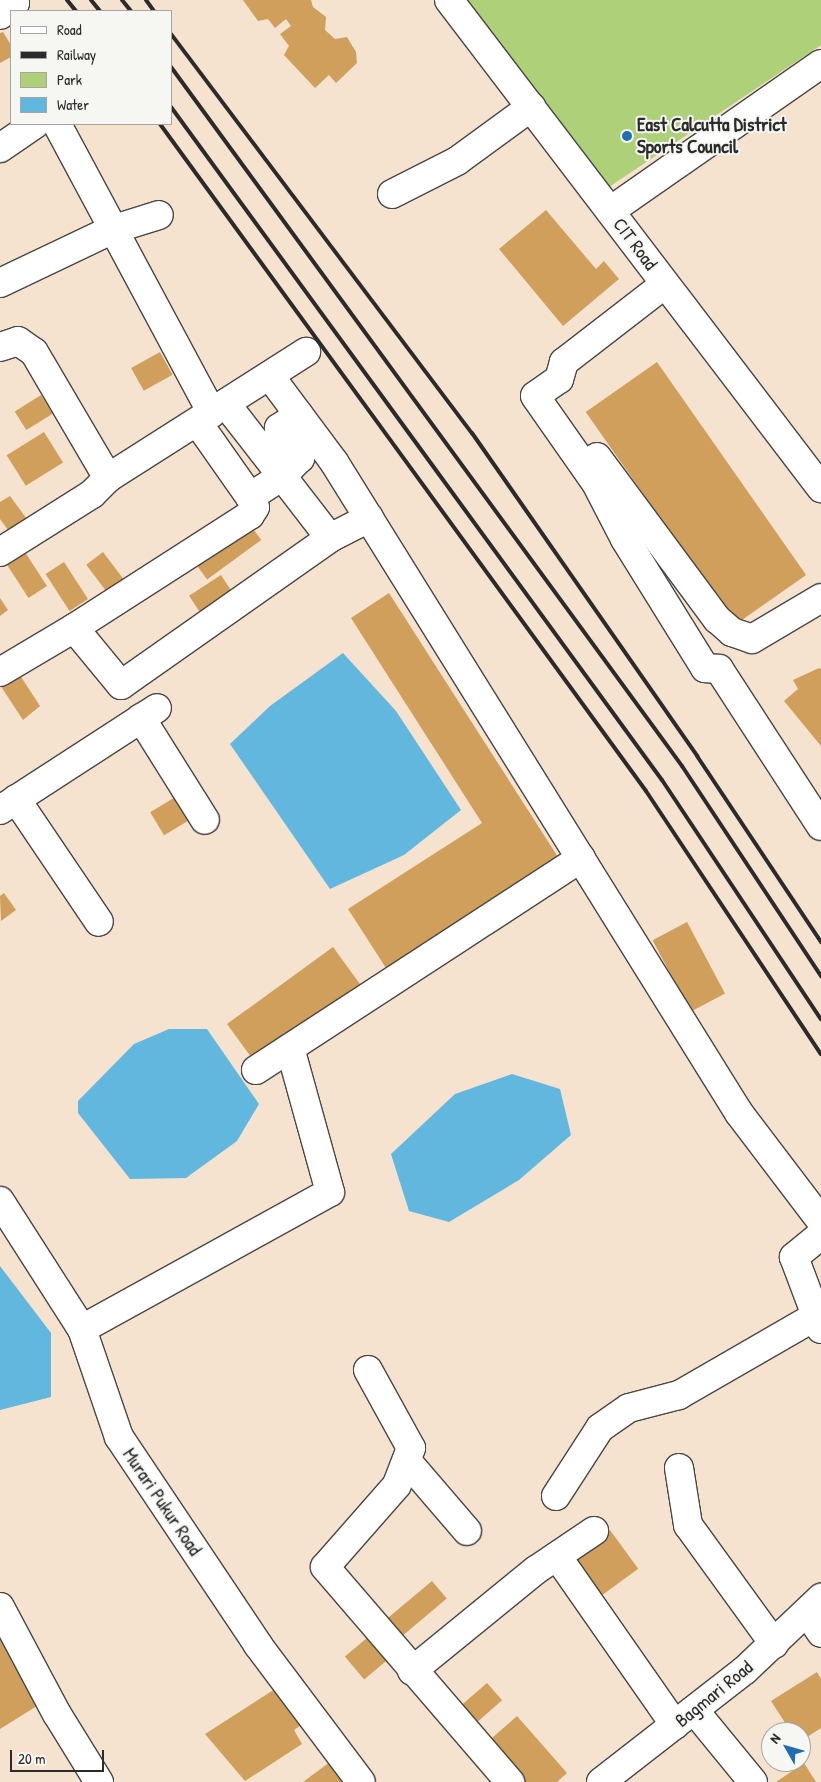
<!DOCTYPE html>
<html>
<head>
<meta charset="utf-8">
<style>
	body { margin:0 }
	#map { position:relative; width:821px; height:1782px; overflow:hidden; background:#f5e3cf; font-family:"Patrick Hand",sans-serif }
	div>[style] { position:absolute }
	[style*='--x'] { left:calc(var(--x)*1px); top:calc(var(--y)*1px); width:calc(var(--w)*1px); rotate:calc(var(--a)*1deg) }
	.green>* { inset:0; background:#aed079 }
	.water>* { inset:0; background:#61b7de }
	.building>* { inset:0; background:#d09f5b; transform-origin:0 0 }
	.roads { filter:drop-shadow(1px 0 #494744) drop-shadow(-1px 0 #494744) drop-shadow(0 1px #494744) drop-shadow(0 -1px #494744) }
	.minor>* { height:28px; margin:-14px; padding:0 14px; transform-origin:14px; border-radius:14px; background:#fff }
	.rail>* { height:4px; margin:-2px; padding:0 2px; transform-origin:2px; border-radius:2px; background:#2b2b2b }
	.dots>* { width:14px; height:14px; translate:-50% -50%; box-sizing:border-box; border:2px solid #f6f6f2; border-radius:50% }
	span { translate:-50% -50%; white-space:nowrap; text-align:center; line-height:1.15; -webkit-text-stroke:4px #f6f6f2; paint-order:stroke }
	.poi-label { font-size:19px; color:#2b2b2b; font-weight:700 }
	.left { translate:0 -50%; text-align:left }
	.street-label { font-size:19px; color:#2b2b2b }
	.legend { position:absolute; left:10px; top:10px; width:162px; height:115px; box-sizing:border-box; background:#f6f6f2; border:1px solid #a5a5a2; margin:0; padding:6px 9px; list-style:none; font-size:15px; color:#2b2b2b }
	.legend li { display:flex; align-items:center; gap:10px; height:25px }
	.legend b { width:25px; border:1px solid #a5a5a2 }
	.north { position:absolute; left:761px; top:1722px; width:50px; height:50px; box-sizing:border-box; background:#f6f6f2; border:1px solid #a5a5a2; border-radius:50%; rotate:308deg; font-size:14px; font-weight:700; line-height:20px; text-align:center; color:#2b2b2b }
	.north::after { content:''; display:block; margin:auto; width:18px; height:22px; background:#1f6fb2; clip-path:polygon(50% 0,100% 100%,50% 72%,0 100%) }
	.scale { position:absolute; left:10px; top:1750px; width:94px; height:22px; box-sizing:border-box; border:2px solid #2b2b2b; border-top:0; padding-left:6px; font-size:15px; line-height:18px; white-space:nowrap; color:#2b2b2b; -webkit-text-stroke:4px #f6f6f2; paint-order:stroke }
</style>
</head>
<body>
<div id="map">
	<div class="green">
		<i style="clip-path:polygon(463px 0,821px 0,821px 45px,606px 189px)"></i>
	</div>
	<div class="water">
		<i style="clip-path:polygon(343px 653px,396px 711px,461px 810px,404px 855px,330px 889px,230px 744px,270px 706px)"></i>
		<i style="clip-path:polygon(169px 1029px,207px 1029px,259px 1104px,237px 1141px,186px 1178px,130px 1179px,78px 1113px,78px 1101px,134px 1044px)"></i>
		<i style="clip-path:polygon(512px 1074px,560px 1089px,571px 1135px,519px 1180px,449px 1222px,409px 1211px,391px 1154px,455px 1094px)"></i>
		<i style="clip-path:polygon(0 1266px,51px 1333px,51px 1397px,0 1410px)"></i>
	</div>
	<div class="building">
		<i style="clip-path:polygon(243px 0,311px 0,313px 7px,326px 17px,325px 30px,335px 39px,347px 37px,356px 52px,357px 63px,336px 83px,329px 75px,315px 88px,284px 55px,289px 46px,280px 34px,291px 26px,286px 19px,275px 28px,268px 19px,258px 21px)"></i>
		<i style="clip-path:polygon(3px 32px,11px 45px,11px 57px,0 63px,0 33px)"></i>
		<i style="clip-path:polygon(546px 210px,596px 269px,604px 261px,619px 279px,563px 326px,499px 249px)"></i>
		<i style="left:160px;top:352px;width:26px;height:33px;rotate:61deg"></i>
		<i style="left:657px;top:362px;width:260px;height:87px;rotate:55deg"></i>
		<i style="left:41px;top:395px;width:22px;height:31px;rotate:58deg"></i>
		<i style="left:44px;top:432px;width:36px;height:44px;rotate:58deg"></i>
		<i style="clip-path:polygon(10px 496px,32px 526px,14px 538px,0 519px,0 502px)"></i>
		<i style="left:246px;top:519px;width:26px;height:67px;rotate:54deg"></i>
		<i style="left:23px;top:549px;width:44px;height:22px;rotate:57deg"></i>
		<i style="left:103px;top:552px;width:38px;height:21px;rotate:53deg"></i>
		<i style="left:64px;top:562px;width:44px;height:22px;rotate:57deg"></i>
		<i style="left:221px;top:575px;width:24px;height:38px;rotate:57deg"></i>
		<i style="clip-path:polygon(389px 593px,558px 857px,386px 968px,348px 909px,482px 823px,351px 618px)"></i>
		<i style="clip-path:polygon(0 598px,8px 610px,0 616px)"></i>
		<i style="clip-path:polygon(819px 668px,821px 669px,821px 746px,784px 701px,798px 689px,793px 680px)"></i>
		<i style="clip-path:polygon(16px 669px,40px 706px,23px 720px,0 685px)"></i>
		<i style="left:187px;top:790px;width:27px;height:43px;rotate:59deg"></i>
		<i style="clip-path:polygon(4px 893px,16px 910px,1px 921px,0 896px)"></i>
		<i style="left:687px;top:922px;width:81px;height:39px;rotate:62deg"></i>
		<i style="left:333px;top:947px;width:48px;height:131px;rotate:54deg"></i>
		<i style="left:610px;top:1530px;width:48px;height:55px;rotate:54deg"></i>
		<i style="left:432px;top:1581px;width:23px;height:69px;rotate:50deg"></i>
		<i style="clip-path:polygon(0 1628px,45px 1701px,0 1729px)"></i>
		<i style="left:374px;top:1632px;width:30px;height:38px;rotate:50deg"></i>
		<i style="clip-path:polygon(817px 1672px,821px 1679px,821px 1728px,801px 1741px,801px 1732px,791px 1732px,771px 1701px)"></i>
		<i style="left:487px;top:1683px;width:23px;height:45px;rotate:49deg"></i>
		<i style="clip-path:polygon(278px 1687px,307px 1721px,294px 1730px,302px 1744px,245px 1781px,205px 1734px)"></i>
		<i style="clip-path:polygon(517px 1716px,567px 1773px,557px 1782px,518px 1782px,485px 1744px)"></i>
		<i style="clip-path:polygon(334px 1759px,349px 1782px,303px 1782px)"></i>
		<i style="clip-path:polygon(804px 1763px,816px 1782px,776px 1782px)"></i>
	</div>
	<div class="roads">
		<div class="minor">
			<i style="--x:449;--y:0;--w:614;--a:52.68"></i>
			<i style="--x:0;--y:15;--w:19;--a:-39"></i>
			<i style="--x:15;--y:3;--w:4;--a:-124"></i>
			<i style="--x:57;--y:124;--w:328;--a:61.8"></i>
			<i style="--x:0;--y:148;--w:42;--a:-34.4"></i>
			<i style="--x:392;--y:194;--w:73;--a:-26.9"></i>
			<i style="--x:457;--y:161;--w:92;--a:-36.1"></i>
			<i style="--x:610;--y:211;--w:257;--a:-34.9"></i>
			<i style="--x:0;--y:283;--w:123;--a:-25.5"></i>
			<i style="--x:111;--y:230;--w:50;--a:-17.4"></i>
			<i style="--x:665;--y:284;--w:128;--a:142.3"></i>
			<i style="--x:564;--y:362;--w:18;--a:106"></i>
			<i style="--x:559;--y:379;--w:29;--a:145"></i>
			<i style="--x:535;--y:396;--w:106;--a:55"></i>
			<i style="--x:596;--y:483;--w:63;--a:62.6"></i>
			<i style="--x:625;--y:539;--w:152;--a:58.2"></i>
			<i style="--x:705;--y:668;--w:14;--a:4"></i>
			<i style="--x:719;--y:669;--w:187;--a:57"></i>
			<i style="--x:0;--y:347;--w:19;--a:-18"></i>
			<i style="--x:18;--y:341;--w:19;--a:35"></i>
			<i style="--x:34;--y:352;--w:146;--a:59.6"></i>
			<i style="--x:270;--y:376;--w:107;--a:53.3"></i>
			<i style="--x:334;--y:462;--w:767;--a:58.11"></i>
			<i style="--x:739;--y:1113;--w:136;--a:52.8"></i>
			<i style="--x:299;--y:415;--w:24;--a:147"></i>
			<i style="--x:279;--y:428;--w:37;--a:55"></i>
			<i style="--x:300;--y:458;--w:25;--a:135"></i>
			<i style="--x:282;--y:476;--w:78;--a:52.3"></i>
			<i style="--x:198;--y:423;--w:90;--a:54.9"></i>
			<i style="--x:250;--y:497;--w:38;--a:-33"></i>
			<i style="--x:282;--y:476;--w:91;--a:-127.9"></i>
			<i style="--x:597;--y:457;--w:202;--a:53.5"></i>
			<i style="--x:717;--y:619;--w:20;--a:41"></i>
			<i style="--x:732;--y:632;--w:21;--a:19"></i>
			<i style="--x:752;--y:639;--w:80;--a:-30.7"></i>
			<i style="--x:0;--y:552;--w:109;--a:-32.2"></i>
			<i style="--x:92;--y:494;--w:23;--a:-45"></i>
			<i style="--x:108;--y:478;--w:235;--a:-32.5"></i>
			<i style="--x:74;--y:628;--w:209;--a:-32.7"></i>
			<i style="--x:250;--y:515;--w:9;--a:-58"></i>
			<i style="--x:255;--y:507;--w:11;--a:-117"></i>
			<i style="--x:0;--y:672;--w:86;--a:-30.7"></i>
			<i style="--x:74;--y:628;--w:74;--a:50.5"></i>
			<i style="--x:121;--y:685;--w:256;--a:-35.1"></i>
			<i style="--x:330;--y:538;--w:44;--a:-27.1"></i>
			<i style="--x:141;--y:718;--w:120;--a:57.9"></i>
			<i style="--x:16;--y:799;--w:148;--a:56"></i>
			<i style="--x:0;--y:810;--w:187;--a:-33"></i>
			<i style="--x:256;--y:1070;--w:388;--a:-33.1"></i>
			<i style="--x:0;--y:1201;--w:152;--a:57.4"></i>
			<i style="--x:82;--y:1329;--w:114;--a:71.1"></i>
			<i style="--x:119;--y:1437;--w:250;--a:56.2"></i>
			<i style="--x:258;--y:1645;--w:171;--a:53.1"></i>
			<i style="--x:821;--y:1235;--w:35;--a:141"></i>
			<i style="--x:794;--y:1257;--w:77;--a:69.4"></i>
			<i style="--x:82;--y:1329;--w:283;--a:-28.9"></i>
			<i style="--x:330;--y:1192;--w:149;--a:-105.5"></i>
			<i style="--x:368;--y:1370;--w:89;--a:61.1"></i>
			<i style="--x:411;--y:1448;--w:40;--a:111"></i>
			<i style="--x:397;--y:1485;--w:109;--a:131.3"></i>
			<i style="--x:325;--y:1567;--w:284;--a:49.3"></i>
			<i style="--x:407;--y:1461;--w:92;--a:49.4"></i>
			<i style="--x:679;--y:1468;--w:58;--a:81"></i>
			<i style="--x:688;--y:1525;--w:147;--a:54.1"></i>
			<i style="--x:556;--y:1496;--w:81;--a:-57.1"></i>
			<i style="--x:600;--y:1428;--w:35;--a:-35"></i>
			<i style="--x:629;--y:1408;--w:52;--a:-14.6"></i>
			<i style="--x:679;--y:1395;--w:158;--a:-30"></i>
			<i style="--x:557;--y:1556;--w:206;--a:55.1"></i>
			<i style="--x:0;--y:1607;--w:121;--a:62"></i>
			<i style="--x:57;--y:1714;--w:80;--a:58.3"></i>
			<i style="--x:807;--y:1612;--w:25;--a:56"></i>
			<i style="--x:412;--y:1671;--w:160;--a:-39.2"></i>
			<i style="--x:536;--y:1570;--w:70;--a:-33.9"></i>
			<i style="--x:694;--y:1710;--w:93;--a:50.7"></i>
			<i style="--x:601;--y:1782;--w:182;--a:-37.9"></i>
			<i style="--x:745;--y:1670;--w:105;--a:-43.5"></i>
		</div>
	</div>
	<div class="rail">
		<i style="--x:67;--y:0;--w:14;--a:51"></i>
		<i style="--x:91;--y:0;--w:14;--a:51"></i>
		<i style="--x:122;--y:0;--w:14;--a:51"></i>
		<i style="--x:146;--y:0;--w:14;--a:54"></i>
		<i style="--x:171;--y:34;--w:500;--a:53"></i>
		<i style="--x:472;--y:433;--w:394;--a:55.1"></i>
		<i style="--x:697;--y:756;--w:224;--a:56.3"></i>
		<i style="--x:171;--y:67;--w:866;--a:53.83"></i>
		<i style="--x:682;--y:766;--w:252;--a:56.5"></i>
		<i style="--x:171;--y:107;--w:833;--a:53.89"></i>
		<i style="--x:662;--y:780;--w:287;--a:56.4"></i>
		<i style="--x:160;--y:124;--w:825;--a:53.92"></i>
		<i style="--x:646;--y:791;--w:316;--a:56.4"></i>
	</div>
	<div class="dots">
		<i style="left:627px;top:136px;background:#1f6fb2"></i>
	</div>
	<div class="poi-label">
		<span class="left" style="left:637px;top:136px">East Calcutta District<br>Sports Council</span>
	</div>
	<div class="street-label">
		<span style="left:635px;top:244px;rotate:53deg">CIT Road</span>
		<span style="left:162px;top:1502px;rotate:56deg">Murari Pukur Road</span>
		<span style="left:714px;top:1694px;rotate:-39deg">Bagmari Road</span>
	</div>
	<ul class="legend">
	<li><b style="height:6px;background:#fff"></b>Road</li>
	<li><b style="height:6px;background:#2b2b2b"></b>Railway</li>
	<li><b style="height:14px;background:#aed079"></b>Park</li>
	<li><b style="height:14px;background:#61b7de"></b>Water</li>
	</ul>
	<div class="north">N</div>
	<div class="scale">20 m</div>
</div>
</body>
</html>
